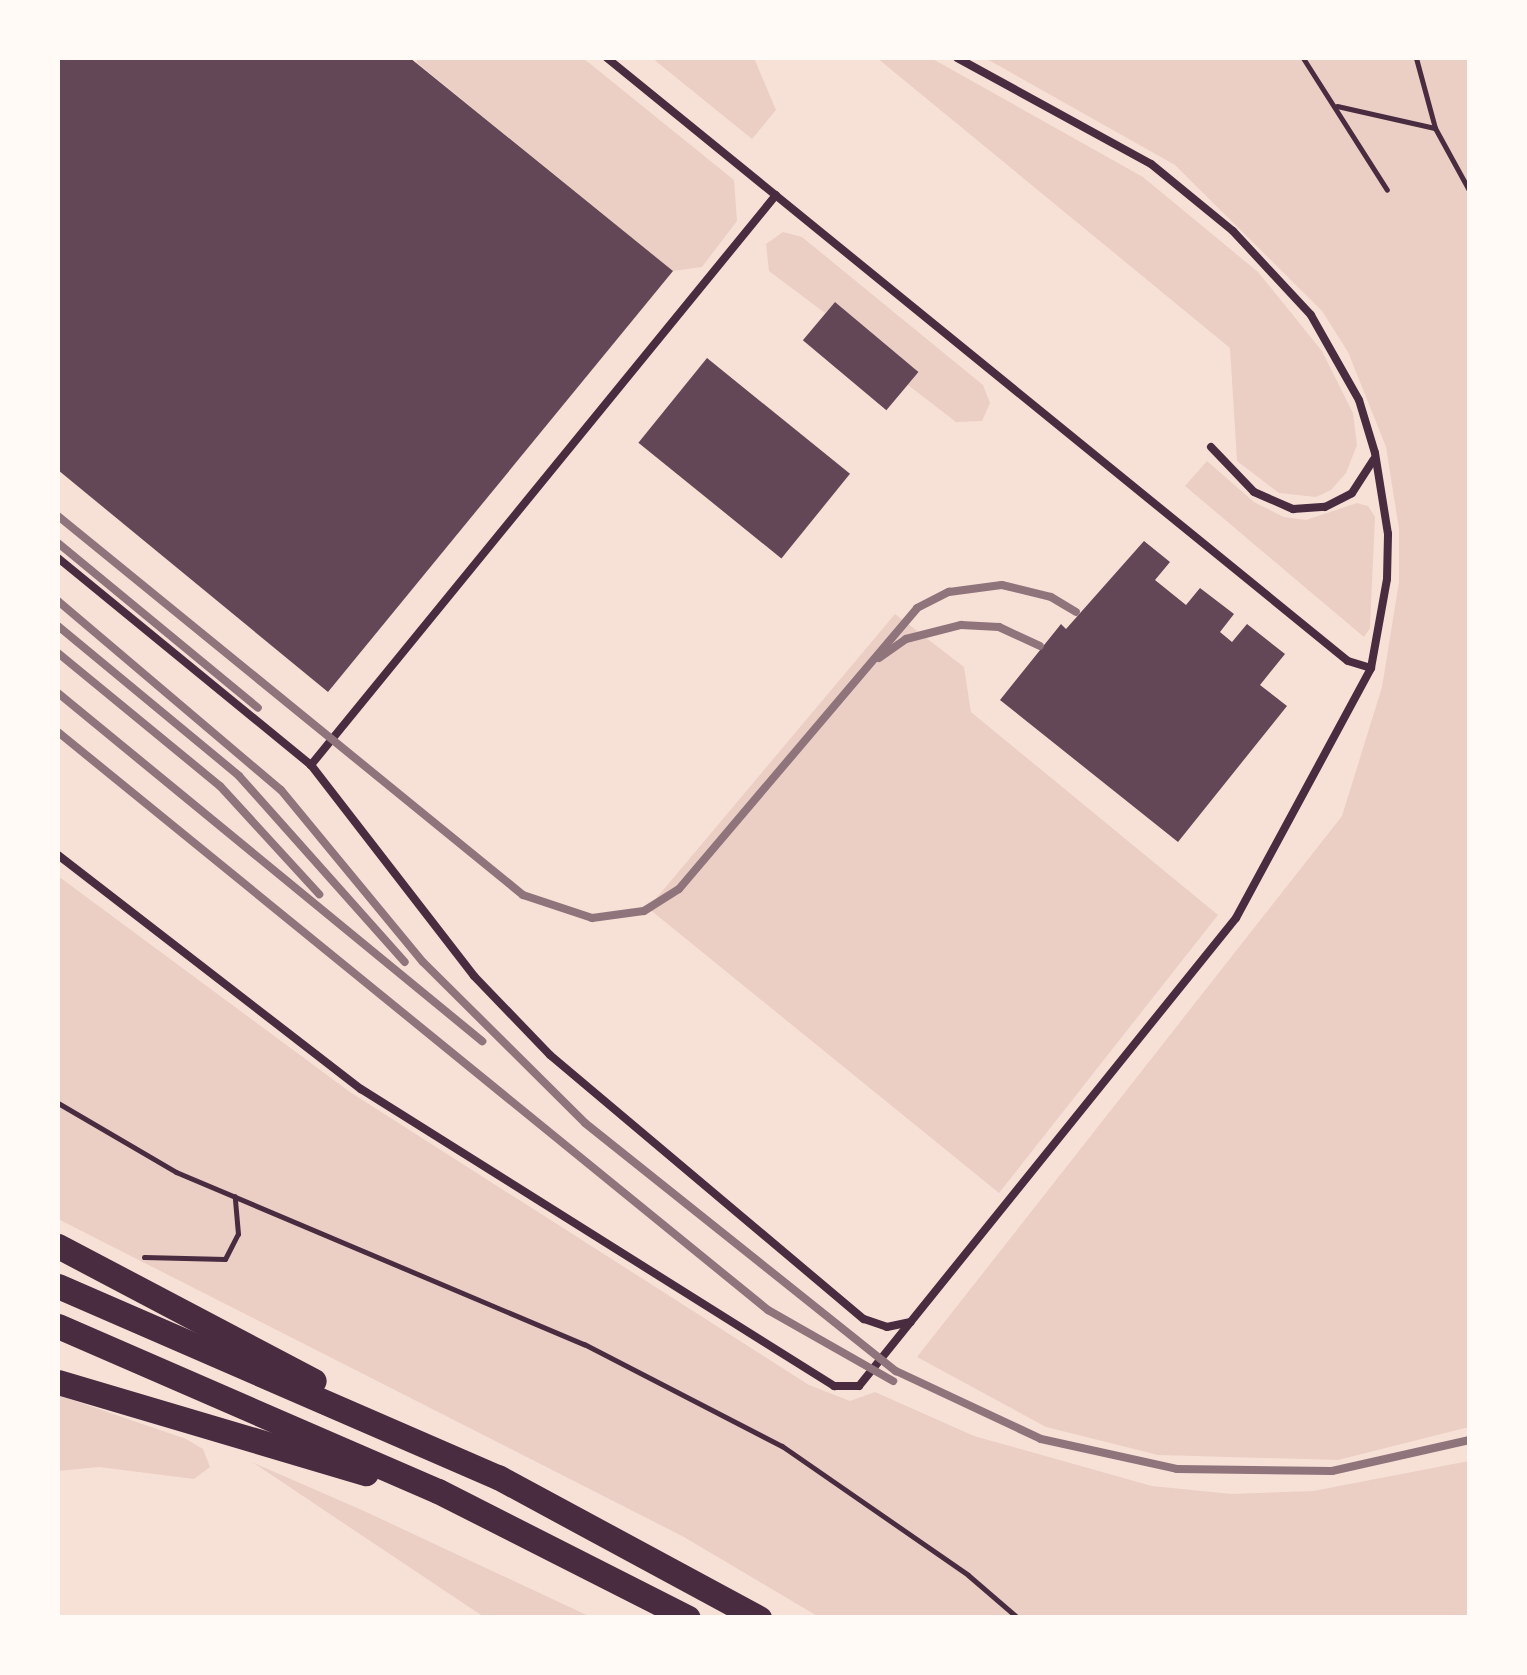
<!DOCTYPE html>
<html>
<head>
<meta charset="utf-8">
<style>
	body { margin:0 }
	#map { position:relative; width:1527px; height:1675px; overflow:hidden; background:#f7e1d7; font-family:"Titillium Web",sans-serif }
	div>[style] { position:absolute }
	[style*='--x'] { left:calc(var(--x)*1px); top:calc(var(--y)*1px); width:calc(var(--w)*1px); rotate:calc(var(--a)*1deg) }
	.green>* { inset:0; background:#ebcfc5 }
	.building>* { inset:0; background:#644757; transform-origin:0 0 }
	.path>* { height:5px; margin:-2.5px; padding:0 2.5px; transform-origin:2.5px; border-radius:2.5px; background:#4a2c40 }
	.service>* { height:8px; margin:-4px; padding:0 4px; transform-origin:4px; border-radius:4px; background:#4a2c40 }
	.trunk>* { height:25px; margin:-12.5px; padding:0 12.5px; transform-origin:12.5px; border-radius:12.5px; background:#4a2c40 }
	.rail>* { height:8px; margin:-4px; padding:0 4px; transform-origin:4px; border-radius:4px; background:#8f747c }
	span { translate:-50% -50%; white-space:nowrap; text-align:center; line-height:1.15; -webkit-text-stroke:8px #fffaf5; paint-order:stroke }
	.frame { position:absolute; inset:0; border:60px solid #fffaf5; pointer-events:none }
</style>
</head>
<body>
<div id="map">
	<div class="green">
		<i style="clip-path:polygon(419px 58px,583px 58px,734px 180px,737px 221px,702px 267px,673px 271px,416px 62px)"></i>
		<i style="clip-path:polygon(652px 58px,754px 58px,776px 110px,752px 139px)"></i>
		<i style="clip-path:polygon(877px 58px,931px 58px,1143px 177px,1258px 272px,1322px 351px,1353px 413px,1357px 445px,1346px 473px,1331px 490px,1316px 497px,1279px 493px,1237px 461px,1230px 348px)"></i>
		<i style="clip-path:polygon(985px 58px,1469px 58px,1469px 1427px,1338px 1460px,1158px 1455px,1046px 1427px,917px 1357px,1342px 816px,1382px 687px,1399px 582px,1399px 529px,1386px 447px,1348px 352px,1322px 311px,1175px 165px)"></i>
		<i style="clip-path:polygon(783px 232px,802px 237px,983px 385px,990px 403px,982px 421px,956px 422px,908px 385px,919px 372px,835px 302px,825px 313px,769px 271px,766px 244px)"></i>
		<i style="clip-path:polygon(1207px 461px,1254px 502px,1284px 517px,1306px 520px,1357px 503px,1368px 506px,1375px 517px,1370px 628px,1364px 637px,1185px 486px)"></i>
		<i style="clip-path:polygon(895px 614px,964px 667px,971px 712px,1218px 915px,999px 1193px,648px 908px)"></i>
		<i style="clip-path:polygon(58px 876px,350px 1092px,809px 1385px,850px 1401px,875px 1392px,974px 1436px,1152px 1486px,1232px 1494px,1313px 1491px,1469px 1461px,1469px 1617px,819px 1617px,684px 1537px,58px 1219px)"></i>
		<i style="clip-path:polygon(58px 1395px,186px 1439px,203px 1449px,210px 1467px,194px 1479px,99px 1467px,58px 1471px)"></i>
		<i style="clip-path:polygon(252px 1462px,364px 1511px,591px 1617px,484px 1617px)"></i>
	</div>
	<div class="building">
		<i style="clip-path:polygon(58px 58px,410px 58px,673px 271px,328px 692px,58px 470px)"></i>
		<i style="left:835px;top:302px;width:109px;height:50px;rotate:40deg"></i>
		<i style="left:707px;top:358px;width:184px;height:109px;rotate:39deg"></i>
		<i style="clip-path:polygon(1144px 541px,1170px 562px,1155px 580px,1186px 605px,1200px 588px,1234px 614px,1220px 632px,1232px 642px,1247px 624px,1285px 654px,1260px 685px,1287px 706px,1178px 842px,1000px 700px,1061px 624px,1066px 629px)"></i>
	</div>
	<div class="path">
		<i style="--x:1303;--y:58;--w:156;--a:57.5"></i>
		<i style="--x:1416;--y:58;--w:73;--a:74.8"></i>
		<i style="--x:1435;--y:128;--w:73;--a:61.3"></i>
		<i style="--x:1337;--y:106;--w:100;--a:12.7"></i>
		<i style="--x:58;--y:1103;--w:137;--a:30.3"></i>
		<i style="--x:176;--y:1172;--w:443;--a:22.9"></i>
		<i style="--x:584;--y:1344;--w:223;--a:27.3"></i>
		<i style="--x:782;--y:1446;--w:226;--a:34.7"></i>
		<i style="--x:968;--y:1575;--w:66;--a:40.7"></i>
		<i style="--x:144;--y:1257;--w:81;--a:1.4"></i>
		<i style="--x:225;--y:1259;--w:28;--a:-63"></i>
		<i style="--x:238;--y:1234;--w:38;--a:-95"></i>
	</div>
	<div class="service">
		<i style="--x:607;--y:58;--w:955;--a:39.14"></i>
		<i style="--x:1348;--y:661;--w:24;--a:17"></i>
		<i style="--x:776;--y:195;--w:736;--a:129.21"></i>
		<i style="--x:311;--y:765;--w:267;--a:52.3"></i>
		<i style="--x:474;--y:976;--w:110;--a:46.1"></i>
		<i style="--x:550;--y:1055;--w:410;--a:40.1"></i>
		<i style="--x:864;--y:1319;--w:24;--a:19"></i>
		<i style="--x:887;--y:1327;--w:24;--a:-12"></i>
		<i style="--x:1211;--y:447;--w:62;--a:46.3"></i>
		<i style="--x:1254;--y:492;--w:43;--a:23.6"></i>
		<i style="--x:1293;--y:509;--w:32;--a:-4"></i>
		<i style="--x:1325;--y:507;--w:30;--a:-27"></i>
		<i style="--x:1352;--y:493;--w:40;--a:-57.1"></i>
		<i style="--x:58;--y:558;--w:327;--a:39.3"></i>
		<i style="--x:58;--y:855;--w:383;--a:37.7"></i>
		<i style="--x:361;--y:1089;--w:559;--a:32.12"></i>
		<i style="--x:834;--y:1386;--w:25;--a:0"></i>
		<i style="--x:859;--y:1386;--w:601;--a:-51.15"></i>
		<i style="--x:1236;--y:918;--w:284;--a:-61.6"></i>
		<i style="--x:1371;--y:668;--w:90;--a:-79.8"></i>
		<i style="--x:1387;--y:579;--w:45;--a:-88.7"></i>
		<i style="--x:1388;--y:534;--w:82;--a:-99.1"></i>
		<i style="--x:1375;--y:453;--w:55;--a:-106.8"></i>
		<i style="--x:1359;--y:400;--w:98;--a:-119.5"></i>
		<i style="--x:1311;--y:315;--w:115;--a:-132.9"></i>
		<i style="--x:1233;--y:231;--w:106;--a:-140.7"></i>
		<i style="--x:1151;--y:164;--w:221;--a:-151.3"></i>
	</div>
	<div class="trunk">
		<i style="--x:58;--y:1246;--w:289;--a:27.8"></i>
		<i style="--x:58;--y:1286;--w:480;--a:23.5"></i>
		<i style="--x:498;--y:1477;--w:297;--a:28.4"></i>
		<i style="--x:58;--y:1326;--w:414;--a:23.5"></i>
		<i style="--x:438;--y:1491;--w:280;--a:26.9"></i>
		<i style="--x:58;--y:1382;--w:321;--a:16.5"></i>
	</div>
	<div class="rail">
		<i style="--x:58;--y:516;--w:600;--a:39.18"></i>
		<i style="--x:523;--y:895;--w:73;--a:18.4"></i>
		<i style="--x:592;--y:918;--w:52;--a:-7.7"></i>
		<i style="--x:644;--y:911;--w:41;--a:-32.2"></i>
		<i style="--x:679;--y:889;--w:368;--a:-49.7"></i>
		<i style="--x:917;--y:608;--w:36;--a:-27"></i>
		<i style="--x:949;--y:592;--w:53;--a:-7.5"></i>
		<i style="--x:1002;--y:585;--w:50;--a:13.8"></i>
		<i style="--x:1051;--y:597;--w:29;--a:31"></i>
		<i style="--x:58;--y:543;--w:259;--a:39.5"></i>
		<i style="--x:58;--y:601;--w:292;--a:40.3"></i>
		<i style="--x:281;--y:790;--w:223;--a:50.5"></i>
		<i style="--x:423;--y:962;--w:228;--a:44.8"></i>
		<i style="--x:585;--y:1123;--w:398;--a:38.6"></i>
		<i style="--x:896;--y:1371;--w:160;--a:25.1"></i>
		<i style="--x:1041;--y:1439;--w:139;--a:12.4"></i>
		<i style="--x:1177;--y:1469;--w:155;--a:0.7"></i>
		<i style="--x:1332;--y:1471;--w:141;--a:-12.7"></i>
		<i style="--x:58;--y:626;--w:235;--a:39.6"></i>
		<i style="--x:239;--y:776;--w:249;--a:48.3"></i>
		<i style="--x:58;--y:653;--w:210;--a:39.4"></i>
		<i style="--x:220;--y:786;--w:147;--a:47.5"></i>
		<i style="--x:879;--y:658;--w:33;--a:-35"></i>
		<i style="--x:906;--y:639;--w:57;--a:-14.3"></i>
		<i style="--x:961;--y:625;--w:38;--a:3"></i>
		<i style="--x:999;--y:627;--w:45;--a:24.9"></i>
		<i style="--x:58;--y:693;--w:549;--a:39.38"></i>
		<i style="--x:58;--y:732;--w:916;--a:39.15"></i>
		<i style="--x:768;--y:1310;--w:144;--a:29.6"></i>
	</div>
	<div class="frame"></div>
</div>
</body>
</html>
